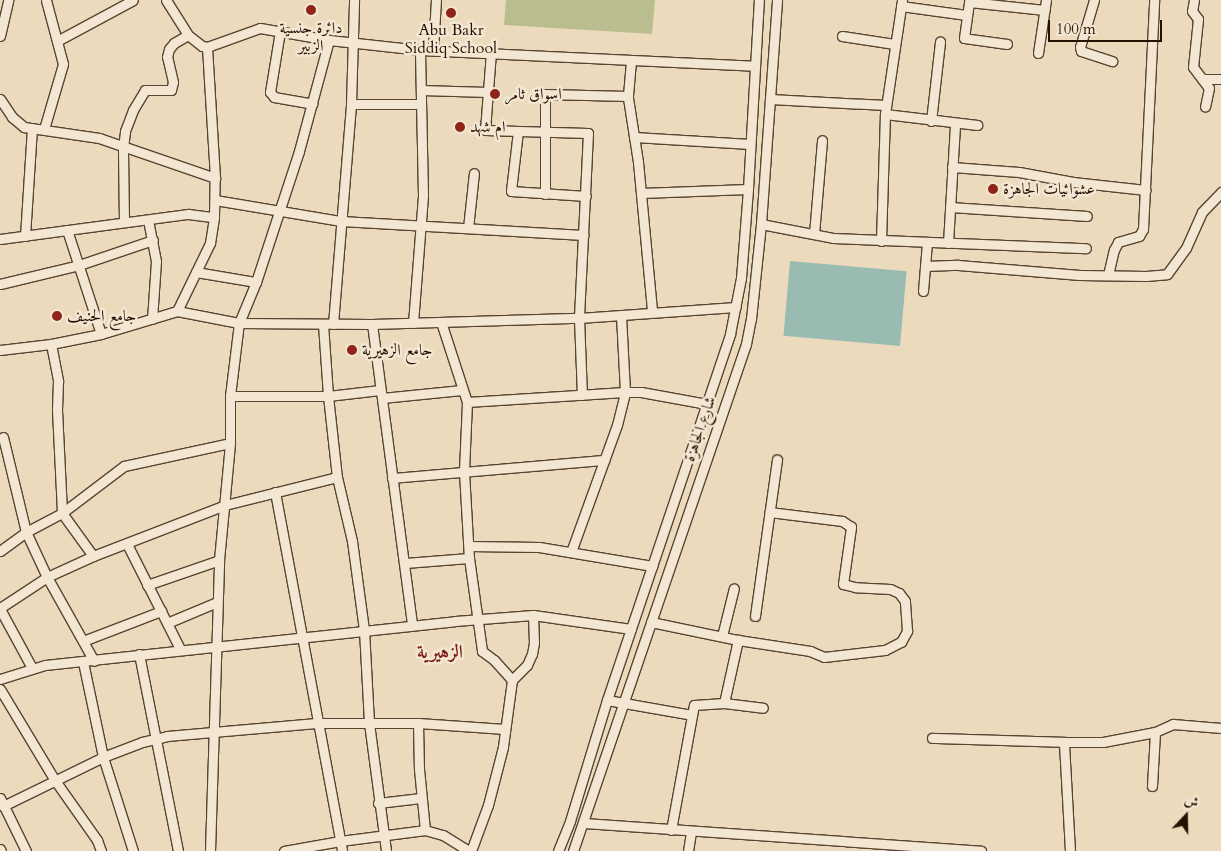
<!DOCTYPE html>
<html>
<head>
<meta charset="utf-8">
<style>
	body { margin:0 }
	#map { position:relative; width:1221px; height:851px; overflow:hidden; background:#ecdabd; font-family:Cardo,Amiri,serif }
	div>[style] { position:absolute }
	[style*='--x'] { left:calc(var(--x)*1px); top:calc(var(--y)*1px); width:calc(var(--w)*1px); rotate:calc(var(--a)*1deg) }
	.green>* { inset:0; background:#babe8f }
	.water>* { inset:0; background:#99bbb2; transform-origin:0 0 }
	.roads { filter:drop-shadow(1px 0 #584431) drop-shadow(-1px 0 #584431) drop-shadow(0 1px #584431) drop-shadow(0 -1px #584431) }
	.minor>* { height:9px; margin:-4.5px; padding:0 4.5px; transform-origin:4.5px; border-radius:4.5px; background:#f3e7d4 }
	.dots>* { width:14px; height:14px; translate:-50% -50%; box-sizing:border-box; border:2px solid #f3e7d4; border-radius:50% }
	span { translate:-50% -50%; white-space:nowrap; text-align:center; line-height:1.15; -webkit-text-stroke:5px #f3e7d4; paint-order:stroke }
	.poi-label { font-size:16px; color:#261202 }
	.left { translate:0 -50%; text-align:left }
	.street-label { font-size:16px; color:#261202 }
	.quarter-label { font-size:19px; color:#7a1f14; font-weight:700 }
	.north { position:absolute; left:1161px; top:791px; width:50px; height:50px; -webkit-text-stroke:4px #f3e7d4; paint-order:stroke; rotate:21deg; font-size:14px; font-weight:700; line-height:20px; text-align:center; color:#261202 }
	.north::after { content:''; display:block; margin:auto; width:18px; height:22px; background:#261202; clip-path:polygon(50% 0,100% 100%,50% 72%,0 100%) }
	.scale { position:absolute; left:1048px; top:20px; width:114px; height:22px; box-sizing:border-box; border:2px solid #261202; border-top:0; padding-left:6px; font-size:15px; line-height:18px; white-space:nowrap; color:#261202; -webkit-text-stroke:4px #f3e7d4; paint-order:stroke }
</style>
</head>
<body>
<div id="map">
	<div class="green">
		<i style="clip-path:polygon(506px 0,655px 0,652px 34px,504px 25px)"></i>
	</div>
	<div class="water">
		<i style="left:790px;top:261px;width:117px;height:75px;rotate:5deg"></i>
	</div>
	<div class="roads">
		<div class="minor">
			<i style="--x:166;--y:0;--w:41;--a:57.8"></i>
			<i style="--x:188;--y:35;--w:18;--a:38"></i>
			<i style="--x:202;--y:46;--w:5;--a:11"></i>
			<i style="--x:207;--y:47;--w:56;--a:-19.7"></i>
			<i style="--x:260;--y:28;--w:70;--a:9.9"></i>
			<i style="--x:329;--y:40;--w:92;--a:6.3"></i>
			<i style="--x:420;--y:50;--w:335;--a:2.7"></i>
			<i style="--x:1094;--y:0;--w:49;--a:106.6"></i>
			<i style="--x:1080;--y:47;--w:4;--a:76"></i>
			<i style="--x:1081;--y:51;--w:33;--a:18"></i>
			<i style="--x:1194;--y:0;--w:11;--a:100"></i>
			<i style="--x:1192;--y:11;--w:10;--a:53"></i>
			<i style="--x:1198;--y:19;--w:48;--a:95.9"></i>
			<i style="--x:1193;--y:67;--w:26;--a:53"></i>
			<i style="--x:1209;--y:88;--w:19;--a:102"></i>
			<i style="--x:901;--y:6;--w:66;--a:7.9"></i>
			<i style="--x:280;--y:31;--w:62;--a:99.3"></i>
			<i style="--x:270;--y:92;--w:6;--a:51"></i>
			<i style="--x:274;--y:97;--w:39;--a:10"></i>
			<i style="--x:0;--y:36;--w:37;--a:-77"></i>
			<i style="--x:842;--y:36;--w:53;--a:8.7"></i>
			<i style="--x:57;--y:41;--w:86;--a:-28.3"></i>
			<i style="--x:1007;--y:44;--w:43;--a:-172.1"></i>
			<i style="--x:964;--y:38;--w:36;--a:-82"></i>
			<i style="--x:969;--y:2;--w:76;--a:6"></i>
			<i style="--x:433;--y:50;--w:50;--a:-86.6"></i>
			<i style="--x:491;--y:52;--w:78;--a:94.4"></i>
			<i style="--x:485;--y:130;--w:103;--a:1.7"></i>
			<i style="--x:588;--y:133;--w:185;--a:92.8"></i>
			<i style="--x:579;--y:318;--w:77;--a:87.8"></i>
			<i style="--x:1038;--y:53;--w:54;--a:-81.4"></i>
			<i style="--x:631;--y:61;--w:37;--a:95"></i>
			<i style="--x:628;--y:98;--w:65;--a:81.1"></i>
			<i style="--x:638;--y:162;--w:150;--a:84.6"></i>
			<i style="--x:1204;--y:79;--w:17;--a:0"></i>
			<i style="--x:421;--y:90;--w:67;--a:1.7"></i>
			<i style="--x:0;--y:99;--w:22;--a:56"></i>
			<i style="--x:12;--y:117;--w:16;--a:40"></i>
			<i style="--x:24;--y:127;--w:76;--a:8.3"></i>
			<i style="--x:99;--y:138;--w:123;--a:19"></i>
			<i style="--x:770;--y:99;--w:116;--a:3"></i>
			<i style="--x:351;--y:104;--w:69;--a:0"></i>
			<i style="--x:885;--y:114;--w:93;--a:6.8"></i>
			<i style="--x:931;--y:121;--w:80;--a:-83.5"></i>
			<i style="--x:44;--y:129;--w:68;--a:-73.7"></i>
			<i style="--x:63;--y:64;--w:66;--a:-104.9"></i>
			<i style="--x:518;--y:131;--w:60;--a:96.7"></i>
			<i style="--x:511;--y:191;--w:75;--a:3.8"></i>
			<i style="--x:634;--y:137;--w:116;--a:3.5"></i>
			<i style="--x:952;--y:167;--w:67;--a:4.3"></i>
			<i style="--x:1019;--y:172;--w:55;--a:10.5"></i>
			<i style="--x:1073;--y:182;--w:73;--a:6.3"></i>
			<i style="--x:641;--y:193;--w:107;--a:-2.1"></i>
			<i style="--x:545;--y:194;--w:100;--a:-90"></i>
			<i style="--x:545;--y:94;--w:83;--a:1.4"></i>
			<i style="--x:215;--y:200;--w:128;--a:9.5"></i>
			<i style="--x:341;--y:221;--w:243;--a:3.3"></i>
			<i style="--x:950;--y:207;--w:137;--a:3.8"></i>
			<i style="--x:148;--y:220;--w:42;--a:79"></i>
			<i style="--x:156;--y:261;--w:58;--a:93.9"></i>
			<i style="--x:124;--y:222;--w:74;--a:-90.8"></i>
			<i style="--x:123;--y:148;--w:17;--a:-83"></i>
			<i style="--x:125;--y:131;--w:22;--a:-69"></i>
			<i style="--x:133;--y:110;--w:23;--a:-59"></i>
			<i style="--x:145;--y:90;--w:26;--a:0"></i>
			<i style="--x:171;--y:90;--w:8;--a:-76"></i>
			<i style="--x:173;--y:82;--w:26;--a:-103"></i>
			<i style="--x:167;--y:57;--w:8;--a:-76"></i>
			<i style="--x:169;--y:49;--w:8;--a:-50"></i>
			<i style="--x:174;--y:43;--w:16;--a:-30"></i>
			<i style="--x:761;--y:224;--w:73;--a:11"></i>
			<i style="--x:833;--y:238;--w:253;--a:2.3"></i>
			<i style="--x:468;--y:228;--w:55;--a:-83.8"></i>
			<i style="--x:67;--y:230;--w:109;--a:71.9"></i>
			<i style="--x:814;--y:234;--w:94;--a:-85.1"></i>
			<i style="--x:25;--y:236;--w:108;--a:-86.3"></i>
			<i style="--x:0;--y:239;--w:190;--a:-7.6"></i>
			<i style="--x:188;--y:214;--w:26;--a:7"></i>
			<i style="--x:881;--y:241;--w:127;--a:-88.2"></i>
			<i style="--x:885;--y:114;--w:115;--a:-81.5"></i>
			<i style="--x:948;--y:243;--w:119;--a:-86.6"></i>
			<i style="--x:925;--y:266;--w:33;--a:-2"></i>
			<i style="--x:958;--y:265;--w:122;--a:4.7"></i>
			<i style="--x:1080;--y:275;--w:66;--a:0.9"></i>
			<i style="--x:1146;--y:276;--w:21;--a:-5"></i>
			<i style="--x:1167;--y:274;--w:32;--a:-54"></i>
			<i style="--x:1186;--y:248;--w:39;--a:-66"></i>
			<i style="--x:1202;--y:212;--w:28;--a:-46"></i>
			<i style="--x:196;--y:272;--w:61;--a:9.5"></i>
			<i style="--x:1108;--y:275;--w:26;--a:-77"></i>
			<i style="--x:1114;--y:250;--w:9;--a:-63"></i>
			<i style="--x:1118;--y:242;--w:22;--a:-16"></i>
			<i style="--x:1139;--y:236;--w:8;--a:-60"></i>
			<i style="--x:1143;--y:229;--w:229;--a:-87.2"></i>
			<i style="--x:0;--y:284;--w:81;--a:-13.5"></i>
			<i style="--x:79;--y:265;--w:78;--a:-18.7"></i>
			<i style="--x:923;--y:291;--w:49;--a:-85.3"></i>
			<i style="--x:177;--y:311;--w:76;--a:-64.1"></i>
			<i style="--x:210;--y:243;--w:26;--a:-81"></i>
			<i style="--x:214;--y:217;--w:39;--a:-89"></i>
			<i style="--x:215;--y:178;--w:131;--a:-93.5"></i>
			<i style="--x:441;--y:322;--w:84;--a:72"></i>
			<i style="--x:467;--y:402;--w:70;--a:92.5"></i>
			<i style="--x:464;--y:472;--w:86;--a:86.7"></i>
			<i style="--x:469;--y:558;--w:94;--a:82"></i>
			<i style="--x:482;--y:651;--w:15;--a:37"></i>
			<i style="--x:494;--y:660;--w:27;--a:48"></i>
			<i style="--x:512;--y:680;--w:68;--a:97.7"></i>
			<i style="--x:503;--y:747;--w:60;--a:104.5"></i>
			<i style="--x:488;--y:805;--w:49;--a:110.3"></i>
			<i style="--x:413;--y:323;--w:128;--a:-85.5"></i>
			<i style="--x:423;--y:195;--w:145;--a:-91.2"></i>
			<i style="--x:323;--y:324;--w:72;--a:86"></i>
			<i style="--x:328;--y:396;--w:81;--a:83.7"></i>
			<i style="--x:337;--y:477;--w:66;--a:76.8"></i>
			<i style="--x:352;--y:541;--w:90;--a:82.3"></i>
			<i style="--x:364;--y:630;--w:93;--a:86.9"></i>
			<i style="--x:369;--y:723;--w:129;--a:82.4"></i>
			<i style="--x:333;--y:324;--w:221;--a:-85.3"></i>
			<i style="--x:351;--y:104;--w:104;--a:-88.3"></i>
			<i style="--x:372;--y:324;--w:304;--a:82.4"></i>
			<i style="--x:51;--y:344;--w:38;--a:79"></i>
			<i style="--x:58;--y:381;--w:29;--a:92"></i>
			<i style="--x:57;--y:410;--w:103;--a:87.2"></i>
			<i style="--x:62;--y:513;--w:53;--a:54.2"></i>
			<i style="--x:0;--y:350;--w:51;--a:-6.7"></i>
			<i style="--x:51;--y:344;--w:51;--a:-11.3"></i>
			<i style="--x:101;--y:334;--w:79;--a:-16.8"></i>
			<i style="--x:177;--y:311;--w:63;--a:11"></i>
			<i style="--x:239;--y:323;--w:133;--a:0.4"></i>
			<i style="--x:372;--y:324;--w:207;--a:-1.7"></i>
			<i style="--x:579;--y:318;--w:157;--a:-4"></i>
			<i style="--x:230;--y:396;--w:98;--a:0"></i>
			<i style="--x:328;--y:396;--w:52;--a:-6.6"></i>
			<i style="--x:382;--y:398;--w:80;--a:-5.7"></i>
			<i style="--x:467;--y:402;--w:158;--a:-3.6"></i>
			<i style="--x:625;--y:392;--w:16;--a:0"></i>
			<i style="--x:641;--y:392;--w:67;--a:10.3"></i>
			<i style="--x:3;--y:437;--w:98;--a:76.4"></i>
			<i style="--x:26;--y:532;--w:50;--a:65"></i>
			<i style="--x:47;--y:577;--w:96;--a:60.8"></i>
			<i style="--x:392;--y:478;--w:213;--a:-4.9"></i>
			<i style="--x:275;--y:492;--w:365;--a:79.4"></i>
			<i style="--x:127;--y:544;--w:118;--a:63.2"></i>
			<i style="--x:469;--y:546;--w:70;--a:0.8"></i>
			<i style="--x:539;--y:547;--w:115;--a:9.5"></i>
			<i style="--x:0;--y:551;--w:32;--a:-36"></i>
			<i style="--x:26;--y:532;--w:41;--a:-27.8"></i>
			<i style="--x:62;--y:513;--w:78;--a:-37.2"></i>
			<i style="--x:124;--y:466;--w:108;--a:-12.2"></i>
			<i style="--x:571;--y:552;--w:135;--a:-70.1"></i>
			<i style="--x:617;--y:425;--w:34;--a:-76"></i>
			<i style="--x:625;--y:392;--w:77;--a:-93"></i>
			<i style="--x:405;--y:563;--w:64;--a:-4.5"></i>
			<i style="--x:147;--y:585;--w:76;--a:-19.1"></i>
			<i style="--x:0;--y:608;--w:56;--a:-33.4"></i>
			<i style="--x:47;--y:577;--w:51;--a:-24.5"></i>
			<i style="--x:93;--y:556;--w:142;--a:-21.1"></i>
			<i style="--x:225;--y:505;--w:115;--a:-14"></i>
			<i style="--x:0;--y:609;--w:67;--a:61.5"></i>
			<i style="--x:755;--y:616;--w:158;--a:-82"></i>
			<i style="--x:651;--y:622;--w:89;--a:11.7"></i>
			<i style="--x:738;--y:640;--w:73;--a:8.7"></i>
			<i style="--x:810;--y:651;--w:15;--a:23"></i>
			<i style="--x:824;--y:657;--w:61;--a:-6.5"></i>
			<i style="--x:885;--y:650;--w:18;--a:-27"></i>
			<i style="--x:901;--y:642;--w:13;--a:-61"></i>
			<i style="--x:907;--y:631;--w:30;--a:-94"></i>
			<i style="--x:905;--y:601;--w:10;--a:-127"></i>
			<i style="--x:899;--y:593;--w:10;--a:-156"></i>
			<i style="--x:890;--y:589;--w:35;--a:-177"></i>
			<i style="--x:855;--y:587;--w:12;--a:-166"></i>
			<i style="--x:843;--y:584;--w:58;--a:-82"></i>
			<i style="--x:851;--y:527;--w:11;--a:-146"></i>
			<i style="--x:842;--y:521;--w:73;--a:-172.9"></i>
			<i style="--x:167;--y:623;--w:54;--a:-22.8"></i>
			<i style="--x:722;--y:636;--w:49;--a:-76"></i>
			<i style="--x:83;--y:641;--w:84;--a:-21"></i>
			<i style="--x:139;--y:654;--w:201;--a:78.8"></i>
			<i style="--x:83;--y:662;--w:97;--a:78.1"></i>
			<i style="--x:103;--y:757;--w:99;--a:72.3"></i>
			<i style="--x:0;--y:679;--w:47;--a:-17.3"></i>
			<i style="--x:45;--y:665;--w:412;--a:-6.1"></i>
			<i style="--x:455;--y:621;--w:78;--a:-4.4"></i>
			<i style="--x:533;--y:615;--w:99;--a:8.1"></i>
			<i style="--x:512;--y:680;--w:21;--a:-45"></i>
			<i style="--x:527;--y:665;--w:12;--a:-66"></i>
			<i style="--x:532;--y:654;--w:11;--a:-80"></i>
			<i style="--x:534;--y:643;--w:28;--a:-92"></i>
			<i style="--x:0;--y:689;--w:105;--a:59"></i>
			<i style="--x:54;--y:779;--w:75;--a:54.8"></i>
			<i style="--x:97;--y:840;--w:12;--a:70"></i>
			<i style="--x:607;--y:700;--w:86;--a:10"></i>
			<i style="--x:724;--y:703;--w:65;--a:-77.5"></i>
			<i style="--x:418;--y:723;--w:46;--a:88.8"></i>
			<i style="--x:419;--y:769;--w:61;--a:84.4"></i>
			<i style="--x:932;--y:738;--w:132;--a:1.7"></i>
			<i style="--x:1152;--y:786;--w:54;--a:-86.8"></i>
			<i style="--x:0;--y:798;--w:59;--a:63.9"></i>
			<i style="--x:378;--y:803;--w:43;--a:-6.6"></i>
			<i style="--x:3;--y:806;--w:111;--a:-26.1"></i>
			<i style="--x:103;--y:757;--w:42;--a:-21"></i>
			<i style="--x:142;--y:742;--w:26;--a:-13"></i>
			<i style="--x:167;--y:736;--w:150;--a:-5"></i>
			<i style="--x:316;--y:723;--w:102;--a:0"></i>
			<i style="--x:418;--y:723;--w:87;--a:3.9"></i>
			<i style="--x:584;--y:823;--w:398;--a:4"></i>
			<i style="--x:671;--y:830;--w:127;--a:-79.6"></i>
			<i style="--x:694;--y:705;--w:30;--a:-4"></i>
			<i style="--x:724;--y:703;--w:39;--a:7"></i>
			<i style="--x:0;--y:849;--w:2;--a:63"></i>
			<i style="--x:210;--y:851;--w:291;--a:-88.2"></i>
			<i style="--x:219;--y:560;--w:118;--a:-84.6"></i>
			<i style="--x:230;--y:443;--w:47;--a:-90"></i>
			<i style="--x:230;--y:396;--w:74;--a:-83"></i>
			<i style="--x:239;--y:323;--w:44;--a:-67.5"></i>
			<i style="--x:256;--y:282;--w:138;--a:-71.8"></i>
			<i style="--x:299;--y:151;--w:115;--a:-74.9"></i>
			<i style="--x:284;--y:851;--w:57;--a:-10.1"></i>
			<i style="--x:340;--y:841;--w:86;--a:-7.4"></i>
			<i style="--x:425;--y:830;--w:19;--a:16"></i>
			<i style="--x:443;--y:835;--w:31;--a:32"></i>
			<i style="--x:558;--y:851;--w:32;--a:-68"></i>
			<i style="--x:570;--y:821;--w:127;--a:-73"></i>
			<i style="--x:607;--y:700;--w:386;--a:-71.4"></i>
			<i style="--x:730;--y:334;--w:57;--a:-78.9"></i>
			<i style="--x:741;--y:278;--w:89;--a:-85.5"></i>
			<i style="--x:748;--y:189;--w:189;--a:-86.7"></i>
			<i style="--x:573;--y:851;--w:536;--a:-71.16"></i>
			<i style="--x:746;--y:344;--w:25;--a:-79"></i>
			<i style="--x:751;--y:319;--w:96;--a:-84"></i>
			<i style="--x:761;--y:224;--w:225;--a:-85.9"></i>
			<i style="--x:688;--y:851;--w:20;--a:-81"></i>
			<i style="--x:1070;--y:851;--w:109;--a:-93.2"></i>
			<i style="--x:1064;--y:742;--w:39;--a:0"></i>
			<i style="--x:1103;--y:742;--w:53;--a:-10.9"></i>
			<i style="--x:1155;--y:732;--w:20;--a:-24"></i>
			<i style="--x:1173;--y:724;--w:48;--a:4.8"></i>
		</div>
	</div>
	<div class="dots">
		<i style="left:311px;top:10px;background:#8f2418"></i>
		<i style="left:451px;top:13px;background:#8f2418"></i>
		<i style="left:495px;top:94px;background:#8f2418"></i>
		<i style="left:460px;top:127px;background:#8f2418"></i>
		<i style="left:993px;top:189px;background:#8f2418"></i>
		<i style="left:57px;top:316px;background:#8f2418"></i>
		<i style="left:352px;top:350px;background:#8f2418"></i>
	</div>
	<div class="poi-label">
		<span style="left:311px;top:37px">دائرة جنسية<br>الزبير</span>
		<span style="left:451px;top:39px">Abu Bakr<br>Siddiq School</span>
		<span class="left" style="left:505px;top:94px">اسواق ثامر</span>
		<span class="left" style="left:470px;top:127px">ام شهد</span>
		<span class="left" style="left:1003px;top:189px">عشوائيات الجاهزة</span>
		<span class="left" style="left:67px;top:316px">جامع الحنيف</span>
		<span class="left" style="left:362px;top:350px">جامع الزهيرية</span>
	</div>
	<div class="street-label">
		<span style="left:700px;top:429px;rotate:-71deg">شارع الجاهزة</span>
	</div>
	<div class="quarter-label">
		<span style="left:440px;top:653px">الزهيرية</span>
	</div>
	<div class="north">ش</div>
	<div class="scale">100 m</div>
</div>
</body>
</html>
